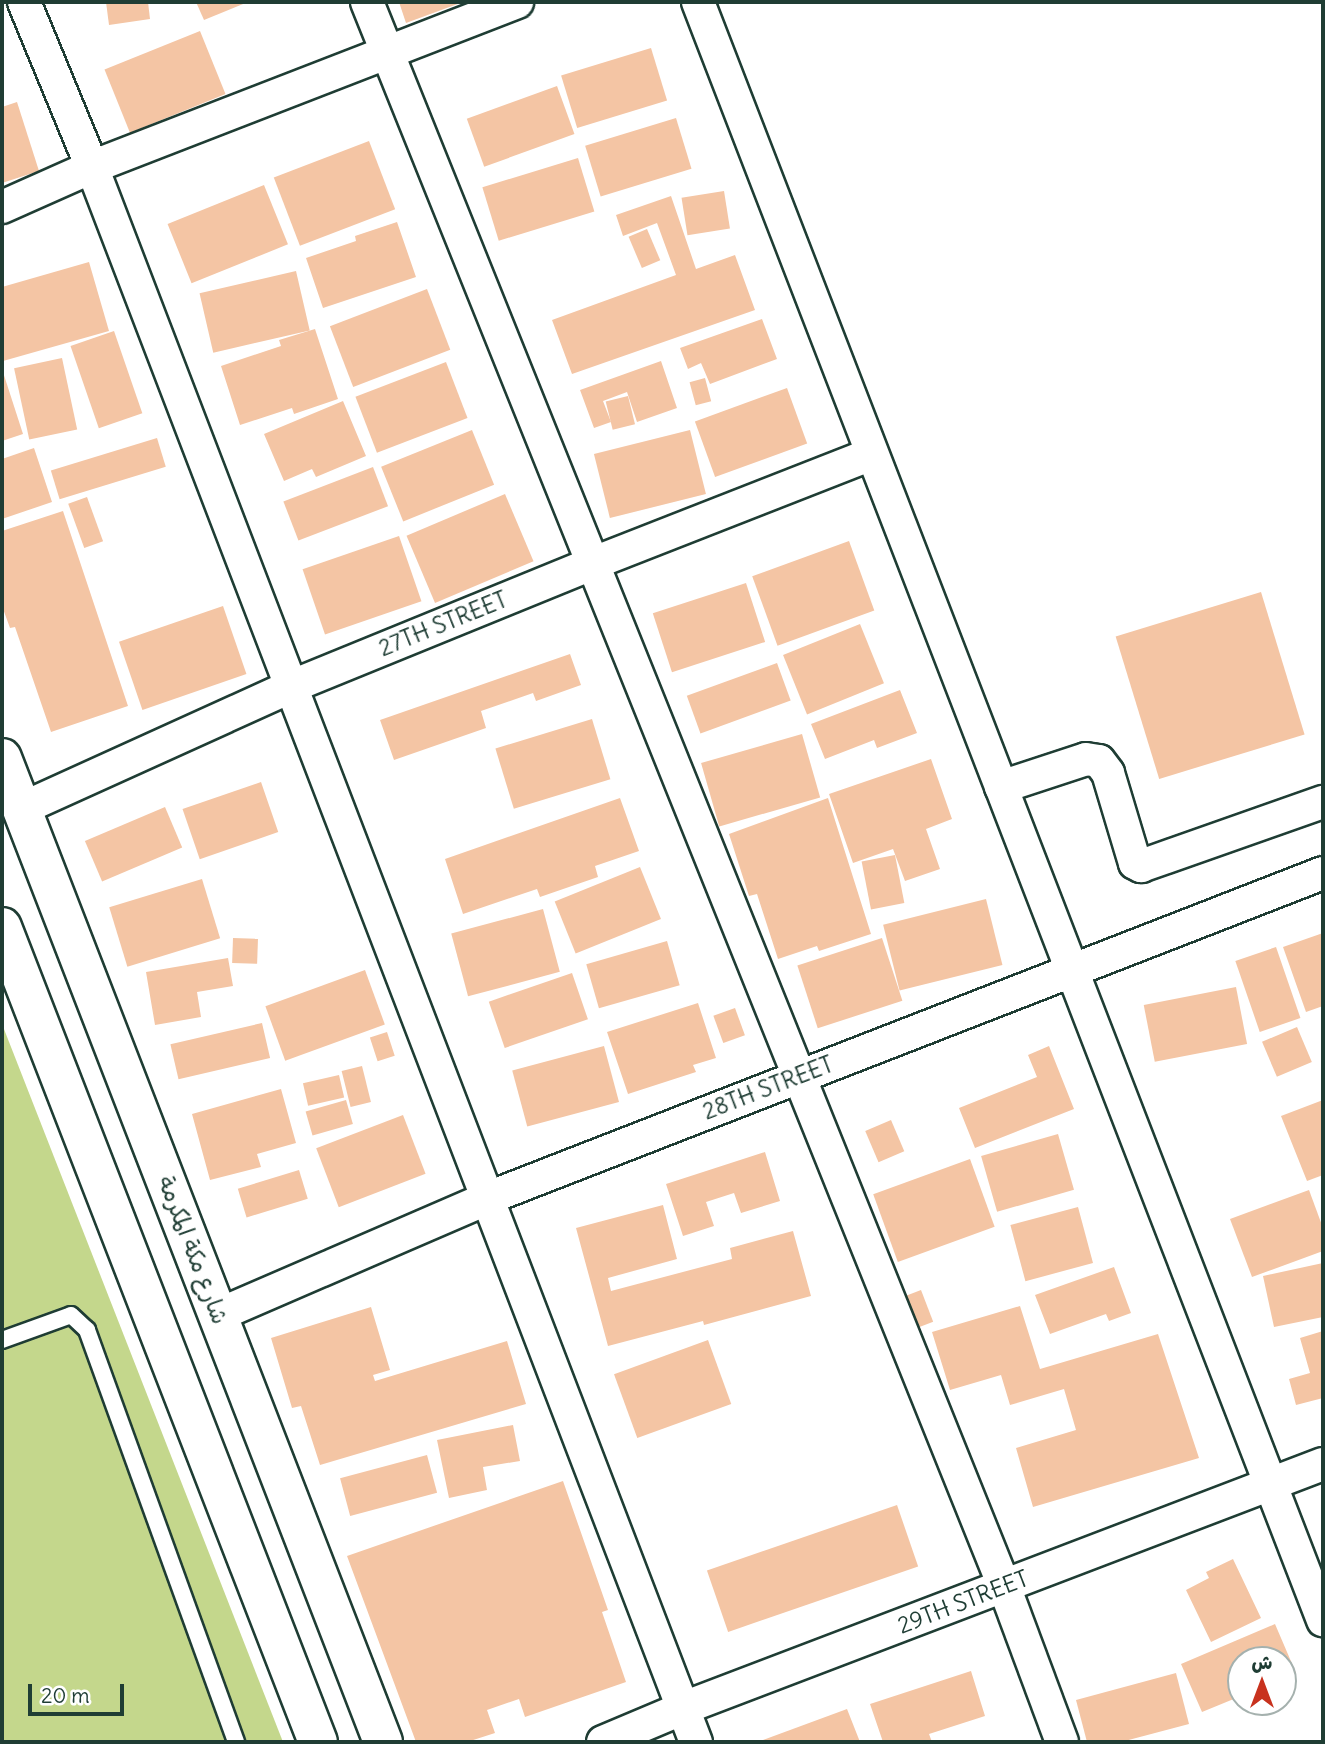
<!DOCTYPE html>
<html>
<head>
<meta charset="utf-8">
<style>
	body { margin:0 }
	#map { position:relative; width:1325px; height:1744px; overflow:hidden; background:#fff; font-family:Delius,"Playpen Sans Arabic",sans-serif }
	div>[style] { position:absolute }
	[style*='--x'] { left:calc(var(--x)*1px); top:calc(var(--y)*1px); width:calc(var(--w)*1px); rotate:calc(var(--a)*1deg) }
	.green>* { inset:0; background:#c4d78c }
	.building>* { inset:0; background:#f4c5a4; transform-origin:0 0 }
	.roads { filter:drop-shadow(2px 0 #1f3d34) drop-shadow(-2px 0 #1f3d34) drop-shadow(0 2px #1f3d34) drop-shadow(0 -2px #1f3d34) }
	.lane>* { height:16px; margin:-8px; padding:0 8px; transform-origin:8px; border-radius:8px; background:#fff }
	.street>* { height:32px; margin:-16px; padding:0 16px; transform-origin:16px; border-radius:16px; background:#fff }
	.secondary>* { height:38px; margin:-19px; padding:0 19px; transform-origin:19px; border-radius:19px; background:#fff }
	span { translate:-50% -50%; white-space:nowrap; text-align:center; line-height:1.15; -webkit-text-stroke:5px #fff; paint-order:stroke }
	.street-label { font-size:23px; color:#1f3d34 }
	.frame { position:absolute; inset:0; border:4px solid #1f3d34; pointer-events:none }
	.north { position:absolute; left:1227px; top:1646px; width:70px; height:70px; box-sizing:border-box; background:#fff; border:2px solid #a5b1ae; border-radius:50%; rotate:0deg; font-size:19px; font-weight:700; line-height:28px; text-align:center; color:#1f3d34 }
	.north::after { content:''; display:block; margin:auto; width:24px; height:32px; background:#c8321e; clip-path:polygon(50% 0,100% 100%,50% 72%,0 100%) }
	.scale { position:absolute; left:28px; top:1684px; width:96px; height:32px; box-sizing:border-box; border:4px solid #1f3d34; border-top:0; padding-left:9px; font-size:21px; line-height:24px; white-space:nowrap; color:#1f3d34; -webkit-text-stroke:5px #fff; paint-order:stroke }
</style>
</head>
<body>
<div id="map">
	<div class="green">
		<i style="clip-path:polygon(2px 1024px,283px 1742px,2px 1742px)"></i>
	</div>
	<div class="building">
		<i style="clip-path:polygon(106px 2px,148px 2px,150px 19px,109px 25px)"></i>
		<i style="clip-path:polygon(196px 2px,248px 2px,204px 20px)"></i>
		<i style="clip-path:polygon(399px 2px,463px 2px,406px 23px)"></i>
		<i style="left:200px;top:31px;width:68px;height:103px;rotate:68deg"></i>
		<i style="left:651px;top:48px;width:55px;height:94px;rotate:73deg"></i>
		<i style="left:557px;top:86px;width:51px;height:96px;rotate:70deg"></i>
		<i style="clip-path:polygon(17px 102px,39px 171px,2px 183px,2px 107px)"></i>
		<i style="left:676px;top:118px;width:53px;height:95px;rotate:73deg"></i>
		<i style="left:369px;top:141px;width:73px;height:102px;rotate:69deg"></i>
		<i style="left:578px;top:158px;width:56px;height:100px;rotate:73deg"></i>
		<i style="left:264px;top:185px;width:64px;height:104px;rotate:68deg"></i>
		<i style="left:724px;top:191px;width:38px;height:43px;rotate:81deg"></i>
		<i style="clip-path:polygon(671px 196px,696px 269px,735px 255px,755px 310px,572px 374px,552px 320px,676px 275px,657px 223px,623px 236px,616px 215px)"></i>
		<i style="clip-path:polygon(397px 222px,416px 277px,323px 308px,306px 258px,356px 241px,355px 236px)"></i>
		<i style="left:647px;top:229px;width:34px;height:20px;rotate:67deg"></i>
		<i style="clip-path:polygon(89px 262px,109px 331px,3px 361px,2px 287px)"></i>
		<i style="left:296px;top:271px;width:61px;height:99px;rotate:77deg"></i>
		<i style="left:427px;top:289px;width:65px;height:104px;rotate:69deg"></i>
		<i style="clip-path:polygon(762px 319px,777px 359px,710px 384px,701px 363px,688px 369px,680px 348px)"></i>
		<i style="clip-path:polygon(315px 329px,338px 399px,294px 414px,292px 408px,240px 425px,221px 366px,281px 346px,279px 340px)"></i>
		<i style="left:114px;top:331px;width:87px;height:46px;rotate:71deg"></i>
		<i style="left:62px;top:358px;width:73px;height:49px;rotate:78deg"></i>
		<i style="clip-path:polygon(661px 361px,677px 408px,637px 422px,627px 392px,603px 401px,611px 422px,594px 428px,580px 390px)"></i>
		<i style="left:446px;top:362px;width:60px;height:97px;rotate:69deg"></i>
		<i style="clip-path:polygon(2px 369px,23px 434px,2px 441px)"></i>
		<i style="left:705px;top:378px;width:24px;height:16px;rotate:75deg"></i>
		<i style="left:787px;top:388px;width:59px;height:98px;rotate:70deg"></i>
		<i style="left:628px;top:396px;width:29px;height:23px;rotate:76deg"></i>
		<i style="clip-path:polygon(343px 401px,366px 456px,316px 477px,312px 469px,284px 481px,264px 434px)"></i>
		<i style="left:472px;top:430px;width:59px;height:98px;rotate:68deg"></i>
		<i style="left:690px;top:430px;width:66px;height:99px;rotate:76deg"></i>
		<i style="left:157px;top:438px;width:30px;height:111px;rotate:73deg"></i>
		<i style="clip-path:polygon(34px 448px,52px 502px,2px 519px,2px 459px)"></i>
		<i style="left:373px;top:467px;width:42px;height:96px;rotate:69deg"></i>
		<i style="left:505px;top:494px;width:73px;height:107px;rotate:67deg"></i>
		<i style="left:87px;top:497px;width:47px;height:20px;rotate:70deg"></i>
		<i style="clip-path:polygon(63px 511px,128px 706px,51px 732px,15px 627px,10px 628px,2px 606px,2px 531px)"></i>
		<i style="left:399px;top:536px;width:69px;height:102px;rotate:71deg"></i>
		<i style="left:849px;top:541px;width:74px;height:103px;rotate:70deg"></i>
		<i style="left:746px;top:583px;width:62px;height:98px;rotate:72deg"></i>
		<i style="left:1261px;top:592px;width:149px;height:152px;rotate:73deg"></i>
		<i style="left:223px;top:606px;width:72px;height:110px;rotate:71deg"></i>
		<i style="left:860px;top:624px;width:64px;height:83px;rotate:68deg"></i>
		<i style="clip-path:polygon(570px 654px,581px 685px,536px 701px,533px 693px,481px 711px,486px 728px,394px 760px,380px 720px)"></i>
		<i style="left:777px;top:663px;width:40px;height:96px;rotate:70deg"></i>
		<i style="clip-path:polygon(900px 690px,917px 733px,877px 748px,874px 740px,825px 759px,811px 724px)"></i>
		<i style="left:592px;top:719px;width:63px;height:101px;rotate:73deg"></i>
		<i style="left:802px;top:734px;width:66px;height:105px;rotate:74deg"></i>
		<i style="clip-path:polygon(931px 759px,952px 819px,926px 829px,940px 869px,905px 881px,893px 849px,853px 863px,829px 794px)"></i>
		<i style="left:261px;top:782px;width:53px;height:83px;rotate:71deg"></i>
		<i style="clip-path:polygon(620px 798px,639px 851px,595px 866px,598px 877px,540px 897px,537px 889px,463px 914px,445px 859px)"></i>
		<i style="clip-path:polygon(828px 798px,871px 934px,819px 951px,817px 946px,778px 959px,757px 894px,749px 896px,729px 834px)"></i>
		<i style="left:165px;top:807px;width:44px;height:87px;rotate:67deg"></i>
		<i style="left:895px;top:855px;width:49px;height:34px;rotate:79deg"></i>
		<i style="left:640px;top:867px;width:56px;height:92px;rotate:68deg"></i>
		<i style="left:202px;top:879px;width:62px;height:97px;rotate:73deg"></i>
		<i style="left:986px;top:899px;width:68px;height:106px;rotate:76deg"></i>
		<i style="left:543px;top:909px;width:65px;height:95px;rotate:75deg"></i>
		<i style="clip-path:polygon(1323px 933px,1323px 1006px,1306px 1012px,1283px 947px)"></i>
		<i style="left:233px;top:938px;width:25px;height:25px;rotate:2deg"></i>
		<i style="left:882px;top:938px;width:66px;height:89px;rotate:72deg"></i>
		<i style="left:667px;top:941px;width:46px;height:84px;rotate:74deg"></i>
		<i style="left:1276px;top:947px;width:75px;height:43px;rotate:71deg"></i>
		<i style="clip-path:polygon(228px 958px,233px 986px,197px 992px,201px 1017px,155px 1025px,146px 972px)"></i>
		<i style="left:365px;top:970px;width:58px;height:106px;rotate:70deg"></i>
		<i style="left:572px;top:973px;width:49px;height:88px;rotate:71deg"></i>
		<i style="left:1236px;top:987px;width:58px;height:94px;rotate:79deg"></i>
		<i style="clip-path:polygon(698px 1003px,716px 1058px,693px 1065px,696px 1072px,628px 1094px,607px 1032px)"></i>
		<i style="left:735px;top:1008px;width:29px;height:23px;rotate:70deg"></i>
		<i style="left:262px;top:1023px;width:36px;height:94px;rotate:77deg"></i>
		<i style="left:1297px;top:1027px;width:38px;height:38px;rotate:67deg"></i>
		<i style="left:387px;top:1032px;width:25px;height:18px;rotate:72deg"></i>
		<i style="left:604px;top:1046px;width:58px;height:95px;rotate:75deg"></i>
		<i style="clip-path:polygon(1049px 1046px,1074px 1109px,975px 1148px,959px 1108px,1037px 1077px,1028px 1055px)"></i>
		<i style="left:362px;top:1066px;width:37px;height:21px;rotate:76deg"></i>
		<i style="left:339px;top:1075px;width:23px;height:37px;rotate:77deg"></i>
		<i style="clip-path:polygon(281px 1089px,296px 1143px,257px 1154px,261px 1167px,210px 1180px,192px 1114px)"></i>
		<i style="left:346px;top:1100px;width:25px;height:42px;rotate:74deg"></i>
		<i style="clip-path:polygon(1323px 1100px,1323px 1175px,1307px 1181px,1281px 1116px)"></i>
		<i style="left:403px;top:1115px;width:63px;height:93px;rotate:69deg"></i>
		<i style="left:891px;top:1120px;width:34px;height:28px;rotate:67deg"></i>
		<i style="left:1058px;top:1134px;width:58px;height:80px;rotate:74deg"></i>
		<i style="clip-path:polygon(765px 1152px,780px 1201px,741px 1213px,734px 1193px,706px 1202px,714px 1226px,683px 1236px,666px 1184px)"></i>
		<i style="left:970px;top:1159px;width:72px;height:103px;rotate:70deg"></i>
		<i style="left:299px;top:1170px;width:30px;height:64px;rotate:73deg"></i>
		<i style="clip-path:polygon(1309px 1190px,1323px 1228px,1323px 1251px,1252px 1277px,1230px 1219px)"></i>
		<i style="clip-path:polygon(663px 1205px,677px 1259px,608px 1278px,611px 1291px,732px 1259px,730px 1248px,793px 1231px,811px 1296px,704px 1325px,703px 1321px,608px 1346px,576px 1228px)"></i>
		<i style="left:1078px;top:1207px;width:58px;height:70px;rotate:75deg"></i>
		<i style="clip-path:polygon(1323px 1263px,1323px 1317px,1274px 1327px,1263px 1276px)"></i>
		<i style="clip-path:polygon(1114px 1267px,1131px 1313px,1109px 1321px,1106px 1314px,1050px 1334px,1035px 1295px)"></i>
		<i style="left:921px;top:1290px;width:34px;height:23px;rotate:69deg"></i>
		<i style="clip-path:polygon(1020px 1306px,1040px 1369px,1158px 1334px,1199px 1458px,1033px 1507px,1016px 1448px,1076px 1430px,1064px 1389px,1010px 1405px,1001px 1375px,950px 1390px,932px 1332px)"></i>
		<i style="clip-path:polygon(371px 1307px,390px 1370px,373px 1375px,375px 1381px,507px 1341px,526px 1404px,320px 1465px,301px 1406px,292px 1408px,271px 1338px)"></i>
		<i style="clip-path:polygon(1323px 1331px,1323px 1398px,1296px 1405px,1289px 1379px,1310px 1373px,1300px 1338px)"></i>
		<i style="left:708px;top:1340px;width:68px;height:100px;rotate:70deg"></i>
		<i style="clip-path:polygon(513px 1425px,520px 1461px,483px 1467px,487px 1490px,449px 1498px,437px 1440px)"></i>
		<i style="left:427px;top:1455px;width:39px;height:90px;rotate:75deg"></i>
		<i style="clip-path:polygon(563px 1481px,608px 1610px,602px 1612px,626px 1682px,525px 1717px,519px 1699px,487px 1710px,495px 1733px,467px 1742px,416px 1742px,347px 1556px)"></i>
		<i style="left:897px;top:1505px;width:65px;height:201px;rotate:71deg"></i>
		<i style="clip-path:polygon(1233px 1559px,1261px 1618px,1211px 1642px,1186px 1590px,1209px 1578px,1206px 1572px)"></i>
		<i style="clip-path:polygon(1275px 1624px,1296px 1673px,1283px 1678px,1283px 1660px,1241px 1660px,1241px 1696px,1202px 1712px,1181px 1664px)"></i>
		<i style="clip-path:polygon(971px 1671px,985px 1716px,929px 1734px,932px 1742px,883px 1742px,870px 1704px)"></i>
		<i style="clip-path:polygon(1176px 1673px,1189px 1724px,1121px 1742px,1087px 1742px,1076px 1700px)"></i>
		<i style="clip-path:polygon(847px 1709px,860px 1742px,764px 1742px,763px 1740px)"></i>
	</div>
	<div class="roads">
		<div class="lane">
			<i style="--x:2;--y:1340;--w:73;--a:-19.9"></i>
			<i style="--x:71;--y:1315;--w:22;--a:43"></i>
			<i style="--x:87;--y:1330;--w:438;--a:70.1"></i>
		</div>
		<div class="street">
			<i style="--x:24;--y:2;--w:178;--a:67.6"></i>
			<i style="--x:92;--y:167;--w:1687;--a:69.02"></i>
			<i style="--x:367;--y:2;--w:1707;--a:68.09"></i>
			<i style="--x:1004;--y:1586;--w:166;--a:69.6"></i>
			<i style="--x:698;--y:2;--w:1735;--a:68.88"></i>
			<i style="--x:2;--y:207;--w:98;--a:-24"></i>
			<i style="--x:92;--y:167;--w:456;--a:-21.2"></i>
			<i style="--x:1001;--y:787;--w:89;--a:-18.2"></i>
			<i style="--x:1086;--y:759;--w:13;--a:9"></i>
			<i style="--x:1099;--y:761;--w:15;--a:53"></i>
			<i style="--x:1108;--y:773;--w:94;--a:73.3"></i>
			<i style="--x:1135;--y:863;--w:7;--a:27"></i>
			<i style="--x:1141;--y:866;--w:193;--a:-19.4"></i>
			<i style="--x:21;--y:809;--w:295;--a:-24.4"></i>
			<i style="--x:290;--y:687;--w:325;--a:-22.2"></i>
			<i style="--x:591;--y:564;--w:301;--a:-21.4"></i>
			<i style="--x:218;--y:1315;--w:294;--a:-23.4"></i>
			<i style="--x:488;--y:1198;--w:896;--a:-21.27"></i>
			<i style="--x:603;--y:1742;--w:85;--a:-22.9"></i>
			<i style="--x:681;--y:1709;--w:687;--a:-20.89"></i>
		</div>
		<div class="secondary">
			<i style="--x:2;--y:758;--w:1055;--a:68.83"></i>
			<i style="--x:2;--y:927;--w:874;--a:68.81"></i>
		</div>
	</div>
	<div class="street-label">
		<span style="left:443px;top:624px;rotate:-22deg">27TH STREET</span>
		<span style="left:768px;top:1088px;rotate:-21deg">28TH STREET</span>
		<span style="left:193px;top:1250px;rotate:69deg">شارع مكة المكرمة</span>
		<span style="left:963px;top:1602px;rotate:-21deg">29TH STREET</span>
	</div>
	<div class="frame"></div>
	<div class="north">ش</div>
	<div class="scale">20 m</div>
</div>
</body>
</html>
